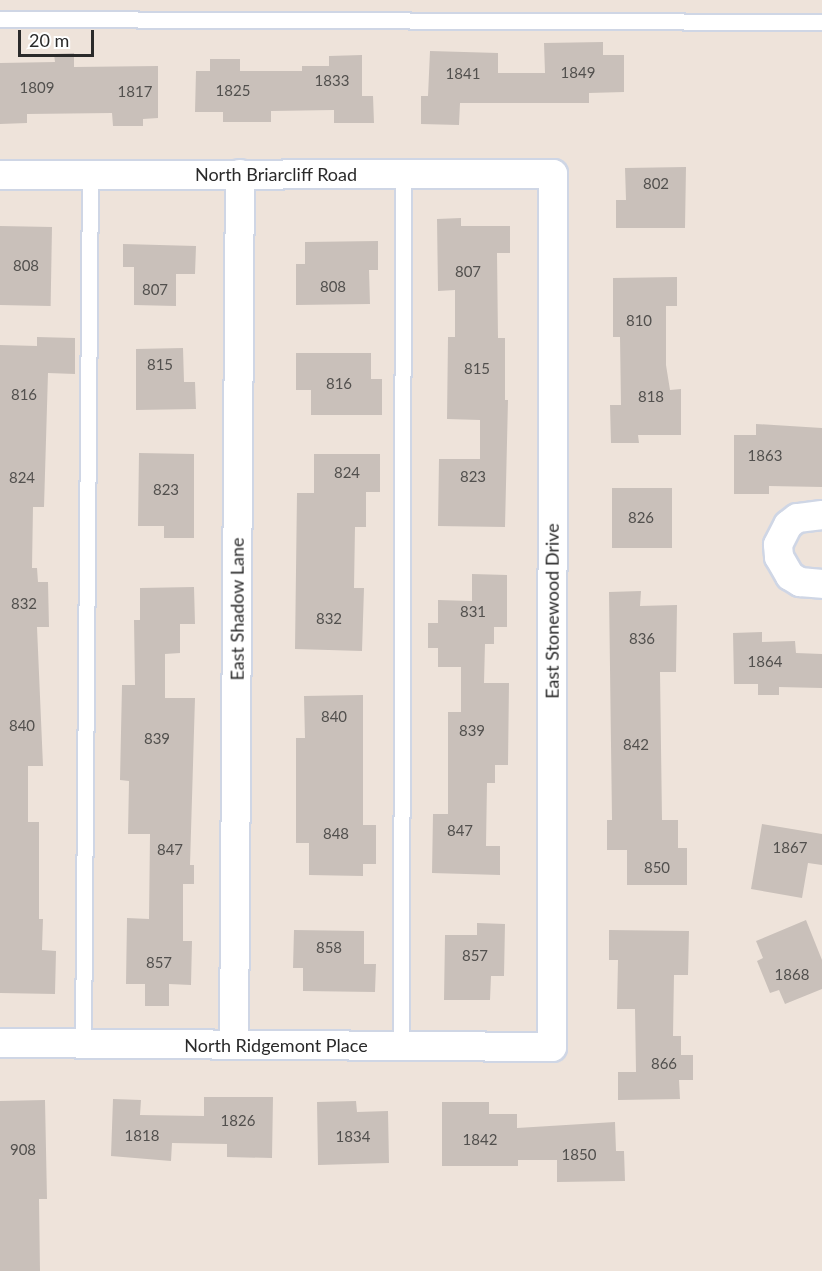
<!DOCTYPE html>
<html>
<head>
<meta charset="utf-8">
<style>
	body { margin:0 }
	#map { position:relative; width:822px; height:1271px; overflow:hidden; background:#eee3da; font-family:Lato,sans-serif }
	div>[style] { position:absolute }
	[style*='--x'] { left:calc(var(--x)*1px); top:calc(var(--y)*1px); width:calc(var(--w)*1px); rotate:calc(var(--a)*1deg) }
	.building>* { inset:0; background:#c9c0ba; transform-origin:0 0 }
	.roads { filter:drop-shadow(2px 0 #cfd6e5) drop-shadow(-2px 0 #cfd6e5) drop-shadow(0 2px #cfd6e5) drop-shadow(0 -2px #cfd6e5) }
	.lane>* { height:15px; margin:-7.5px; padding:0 7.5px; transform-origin:7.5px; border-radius:7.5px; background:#fff }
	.street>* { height:28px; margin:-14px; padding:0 14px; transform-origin:14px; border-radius:14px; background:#fff }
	span { translate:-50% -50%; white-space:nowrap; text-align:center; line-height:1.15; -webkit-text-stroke:6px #fff; paint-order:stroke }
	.number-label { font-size:15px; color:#52504e }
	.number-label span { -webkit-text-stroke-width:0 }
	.street-label { font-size:18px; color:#2a2a2a }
	.scale { position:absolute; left:18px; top:30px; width:76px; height:27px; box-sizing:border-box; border:3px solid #2a2a2a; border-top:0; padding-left:8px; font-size:18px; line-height:21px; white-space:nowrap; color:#2a2a2a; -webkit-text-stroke:4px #fff; paint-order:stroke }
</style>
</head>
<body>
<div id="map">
	<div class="building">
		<i style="clip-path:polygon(603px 42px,603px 55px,624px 55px,624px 92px,589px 93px,589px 103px,460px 103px,459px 125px,421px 124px,421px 96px,428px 96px,430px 51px,498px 53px,498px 73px,545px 73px,544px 43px)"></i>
		<i style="clip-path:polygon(74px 53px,74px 67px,158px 66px,158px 118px,143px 119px,143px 126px,113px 126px,112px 113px,27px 114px,27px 123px,0 124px,0 63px,55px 62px,54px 54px)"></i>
		<i style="clip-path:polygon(362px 55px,362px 96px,373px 96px,374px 123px,334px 123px,334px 110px,271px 111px,271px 122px,223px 122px,223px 112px,195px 112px,196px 71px,210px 71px,210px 59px,240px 59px,240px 71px,302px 71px,302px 66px,329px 66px,329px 56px)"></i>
		<i style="clip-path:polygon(686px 167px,685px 228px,616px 228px,616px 200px,626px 200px,625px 168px)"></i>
		<i style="clip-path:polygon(461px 218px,461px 226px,510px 226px,510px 253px,497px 253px,498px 338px,505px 338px,505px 400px,508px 400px,505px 527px,438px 526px,439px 459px,480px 459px,480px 420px,447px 419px,448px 337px,455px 337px,455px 290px,438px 291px,437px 219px)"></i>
		<i style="left:0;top:226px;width:52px;height:79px;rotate:1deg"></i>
		<i style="clip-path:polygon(378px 241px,378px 270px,369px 270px,370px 304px,296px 305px,296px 264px,305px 264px,305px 242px)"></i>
		<i style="clip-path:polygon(123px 244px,196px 246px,195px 274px,176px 274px,176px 306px,134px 305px,134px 267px,123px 267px)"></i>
		<i style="clip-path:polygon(677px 277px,677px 306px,666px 306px,666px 365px,670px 390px,681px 389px,681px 435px,638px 435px,639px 443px,611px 443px,610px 405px,621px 405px,620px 337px,613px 337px,613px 278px)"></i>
		<i style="clip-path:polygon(37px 337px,75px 338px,75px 374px,48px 373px,44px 507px,33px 507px,32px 568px,37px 568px,38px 582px,48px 582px,49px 627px,37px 627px,43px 766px,28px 766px,28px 822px,39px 822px,39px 919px,43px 919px,42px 950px,56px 951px,55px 994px,0 993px,0 345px,37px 346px)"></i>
		<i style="clip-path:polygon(183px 348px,184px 382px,195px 382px,196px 409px,136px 410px,136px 349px)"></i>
		<i style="clip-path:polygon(296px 353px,371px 353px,371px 379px,382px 379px,382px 415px,311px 415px,311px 390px,296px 390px)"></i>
		<i style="clip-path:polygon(756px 424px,822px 428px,822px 487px,769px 486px,769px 494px,734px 494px,734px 435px,756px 435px)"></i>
		<i style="clip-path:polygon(139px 453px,194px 454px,194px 538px,164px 538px,164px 526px,138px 526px)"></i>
		<i style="clip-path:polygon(314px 454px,380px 454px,380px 492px,366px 492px,366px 527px,355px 527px,354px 588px,364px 588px,362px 651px,295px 649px,297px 493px,314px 493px)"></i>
		<i style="left:612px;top:488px;width:60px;height:60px"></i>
		<i style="clip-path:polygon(472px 574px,507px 575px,507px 627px,494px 627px,494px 644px,485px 644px,484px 683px,509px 683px,508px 765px,495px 765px,495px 783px,487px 783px,486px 846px,500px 846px,500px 875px,432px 873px,433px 814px,448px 814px,448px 712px,461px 712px,461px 667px,438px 667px,438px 648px,428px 648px,428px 623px,438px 623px,438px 600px,472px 601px)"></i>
		<i style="clip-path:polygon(194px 587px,195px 624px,180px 624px,180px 653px,165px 654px,165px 698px,195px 698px,190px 865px,194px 865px,194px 884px,183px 884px,183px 941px,192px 941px,191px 985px,169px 984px,169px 1006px,145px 1006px,145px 984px,126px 984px,127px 918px,149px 919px,150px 834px,128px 834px,129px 781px,120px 780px,122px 685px,135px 685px,134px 620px,140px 620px,140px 588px)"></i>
		<i style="clip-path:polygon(641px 591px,640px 606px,677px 605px,676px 672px,660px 672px,662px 820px,678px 820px,678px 848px,687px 848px,687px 885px,627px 885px,627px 850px,607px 850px,607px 820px,612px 820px,609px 592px)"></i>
		<i style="clip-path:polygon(762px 632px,762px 642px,795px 641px,796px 653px,822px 654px,822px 688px,779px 687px,779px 695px,758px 695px,758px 684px,734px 684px,733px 633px)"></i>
		<i style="clip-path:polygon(363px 695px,363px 825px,376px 825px,376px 864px,363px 864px,363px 876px,309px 875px,309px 843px,296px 843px,296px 738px,305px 738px,304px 696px)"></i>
		<i style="clip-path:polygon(762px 824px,822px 834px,822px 865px,808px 863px,802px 898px,751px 889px)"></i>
		<i style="clip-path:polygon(806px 920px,822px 960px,822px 989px,785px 1004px,779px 990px,770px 993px,757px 961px,763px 958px,756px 941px)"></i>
		<i style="clip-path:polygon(477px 923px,505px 924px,504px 976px,491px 976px,490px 1000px,444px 1000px,445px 935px,477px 935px)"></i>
		<i style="clip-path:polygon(294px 930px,364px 931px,364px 964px,376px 964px,375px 992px,303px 991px,303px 968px,293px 968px)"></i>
		<i style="clip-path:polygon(609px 930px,689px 931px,688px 975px,674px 975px,673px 1036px,681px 1036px,681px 1055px,693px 1055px,693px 1080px,679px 1080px,680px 1099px,618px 1100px,618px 1072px,636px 1072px,635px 1009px,617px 1009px,618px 960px,609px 960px)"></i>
		<i style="clip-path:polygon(204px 1097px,273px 1097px,272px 1158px,227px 1157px,227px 1144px,172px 1143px,171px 1161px,111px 1156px,113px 1099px,141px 1100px,140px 1115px,204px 1116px)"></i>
		<i style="clip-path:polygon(45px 1100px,47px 1199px,39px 1199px,40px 1271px,0 1271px,0 1101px)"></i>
		<i style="clip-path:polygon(356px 1101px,357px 1112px,388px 1111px,389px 1163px,318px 1165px,317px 1102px)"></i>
		<i style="clip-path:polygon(442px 1102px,489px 1102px,489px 1114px,517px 1114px,517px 1128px,615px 1122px,616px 1151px,624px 1151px,625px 1181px,557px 1182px,557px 1160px,518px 1160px,518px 1166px,442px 1166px)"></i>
	</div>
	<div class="roads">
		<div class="lane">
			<i style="--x:0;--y:19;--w:822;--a:0.21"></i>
			<i style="--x:83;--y:1044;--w:870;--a:-89.54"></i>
			<i style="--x:401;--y:1046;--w:872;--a:-89.87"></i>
		</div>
		<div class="street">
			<i style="--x:0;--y:175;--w:553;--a:-0.1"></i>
			<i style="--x:553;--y:174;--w:873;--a:90.07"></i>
			<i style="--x:552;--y:1047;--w:552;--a:-179.58"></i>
			<i style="--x:822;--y:515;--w:25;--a:173"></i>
			<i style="--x:797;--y:518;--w:11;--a:142"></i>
			<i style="--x:788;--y:525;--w:22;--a:117"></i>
			<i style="--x:778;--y:545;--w:12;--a:85"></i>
			<i style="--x:779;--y:557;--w:22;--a:60"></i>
			<i style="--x:790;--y:576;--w:12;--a:31"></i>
			<i style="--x:800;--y:582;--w:22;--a:5"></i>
			<i style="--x:234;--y:1045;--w:871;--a:-89.61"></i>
		</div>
	</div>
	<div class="number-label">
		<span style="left:578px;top:73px">1849</span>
		<span style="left:463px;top:74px">1841</span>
		<span style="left:332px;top:81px">1833</span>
		<span style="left:37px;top:88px">1809</span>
		<span style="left:233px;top:91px">1825</span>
		<span style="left:135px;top:92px">1817</span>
		<span style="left:656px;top:184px">802</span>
		<span style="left:26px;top:266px">808</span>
		<span style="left:468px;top:272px">807</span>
		<span style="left:333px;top:287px">808</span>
		<span style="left:155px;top:290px">807</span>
		<span style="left:639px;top:321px">810</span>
		<span style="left:160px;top:365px">815</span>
		<span style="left:477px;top:369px">815</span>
		<span style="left:339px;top:384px">816</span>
		<span style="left:24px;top:395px">816</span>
		<span style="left:651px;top:397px">818</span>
		<span style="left:765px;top:456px">1863</span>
		<span style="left:347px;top:473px">824</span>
		<span style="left:473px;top:477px">823</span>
		<span style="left:22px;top:478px">824</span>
		<span style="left:166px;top:490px">823</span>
		<span style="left:641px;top:518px">826</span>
		<span style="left:24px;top:604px">832</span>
		<span style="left:473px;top:612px">831</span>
		<span style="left:329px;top:619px">832</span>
		<span style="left:642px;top:639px">836</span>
		<span style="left:765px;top:662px">1864</span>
		<span style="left:334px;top:717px">840</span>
		<span style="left:22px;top:726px">840</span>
		<span style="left:472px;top:731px">839</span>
		<span style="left:157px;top:739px">839</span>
		<span style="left:636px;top:745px">842</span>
		<span style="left:460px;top:831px">847</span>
		<span style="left:336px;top:834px">848</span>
		<span style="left:790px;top:848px">1867</span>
		<span style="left:170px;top:850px">847</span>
		<span style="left:657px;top:868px">850</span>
		<span style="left:329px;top:948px">858</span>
		<span style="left:475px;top:956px">857</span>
		<span style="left:159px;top:963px">857</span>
		<span style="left:792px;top:975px">1868</span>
		<span style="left:664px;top:1064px">866</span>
		<span style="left:238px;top:1121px">1826</span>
		<span style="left:142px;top:1136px">1818</span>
		<span style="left:353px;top:1137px">1834</span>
		<span style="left:480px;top:1140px">1842</span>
		<span style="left:23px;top:1150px">908</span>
		<span style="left:579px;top:1155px">1850</span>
	</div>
	<div class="street-label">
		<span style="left:276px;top:174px">North Briarcliff Road</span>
		<span style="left:237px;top:609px;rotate:-90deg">East Shadow Lane</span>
		<span style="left:552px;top:611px;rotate:-90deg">East Stonewood Drive</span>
		<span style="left:276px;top:1045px">North Ridgemont Place</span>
	</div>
	<div class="scale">20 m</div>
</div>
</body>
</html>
